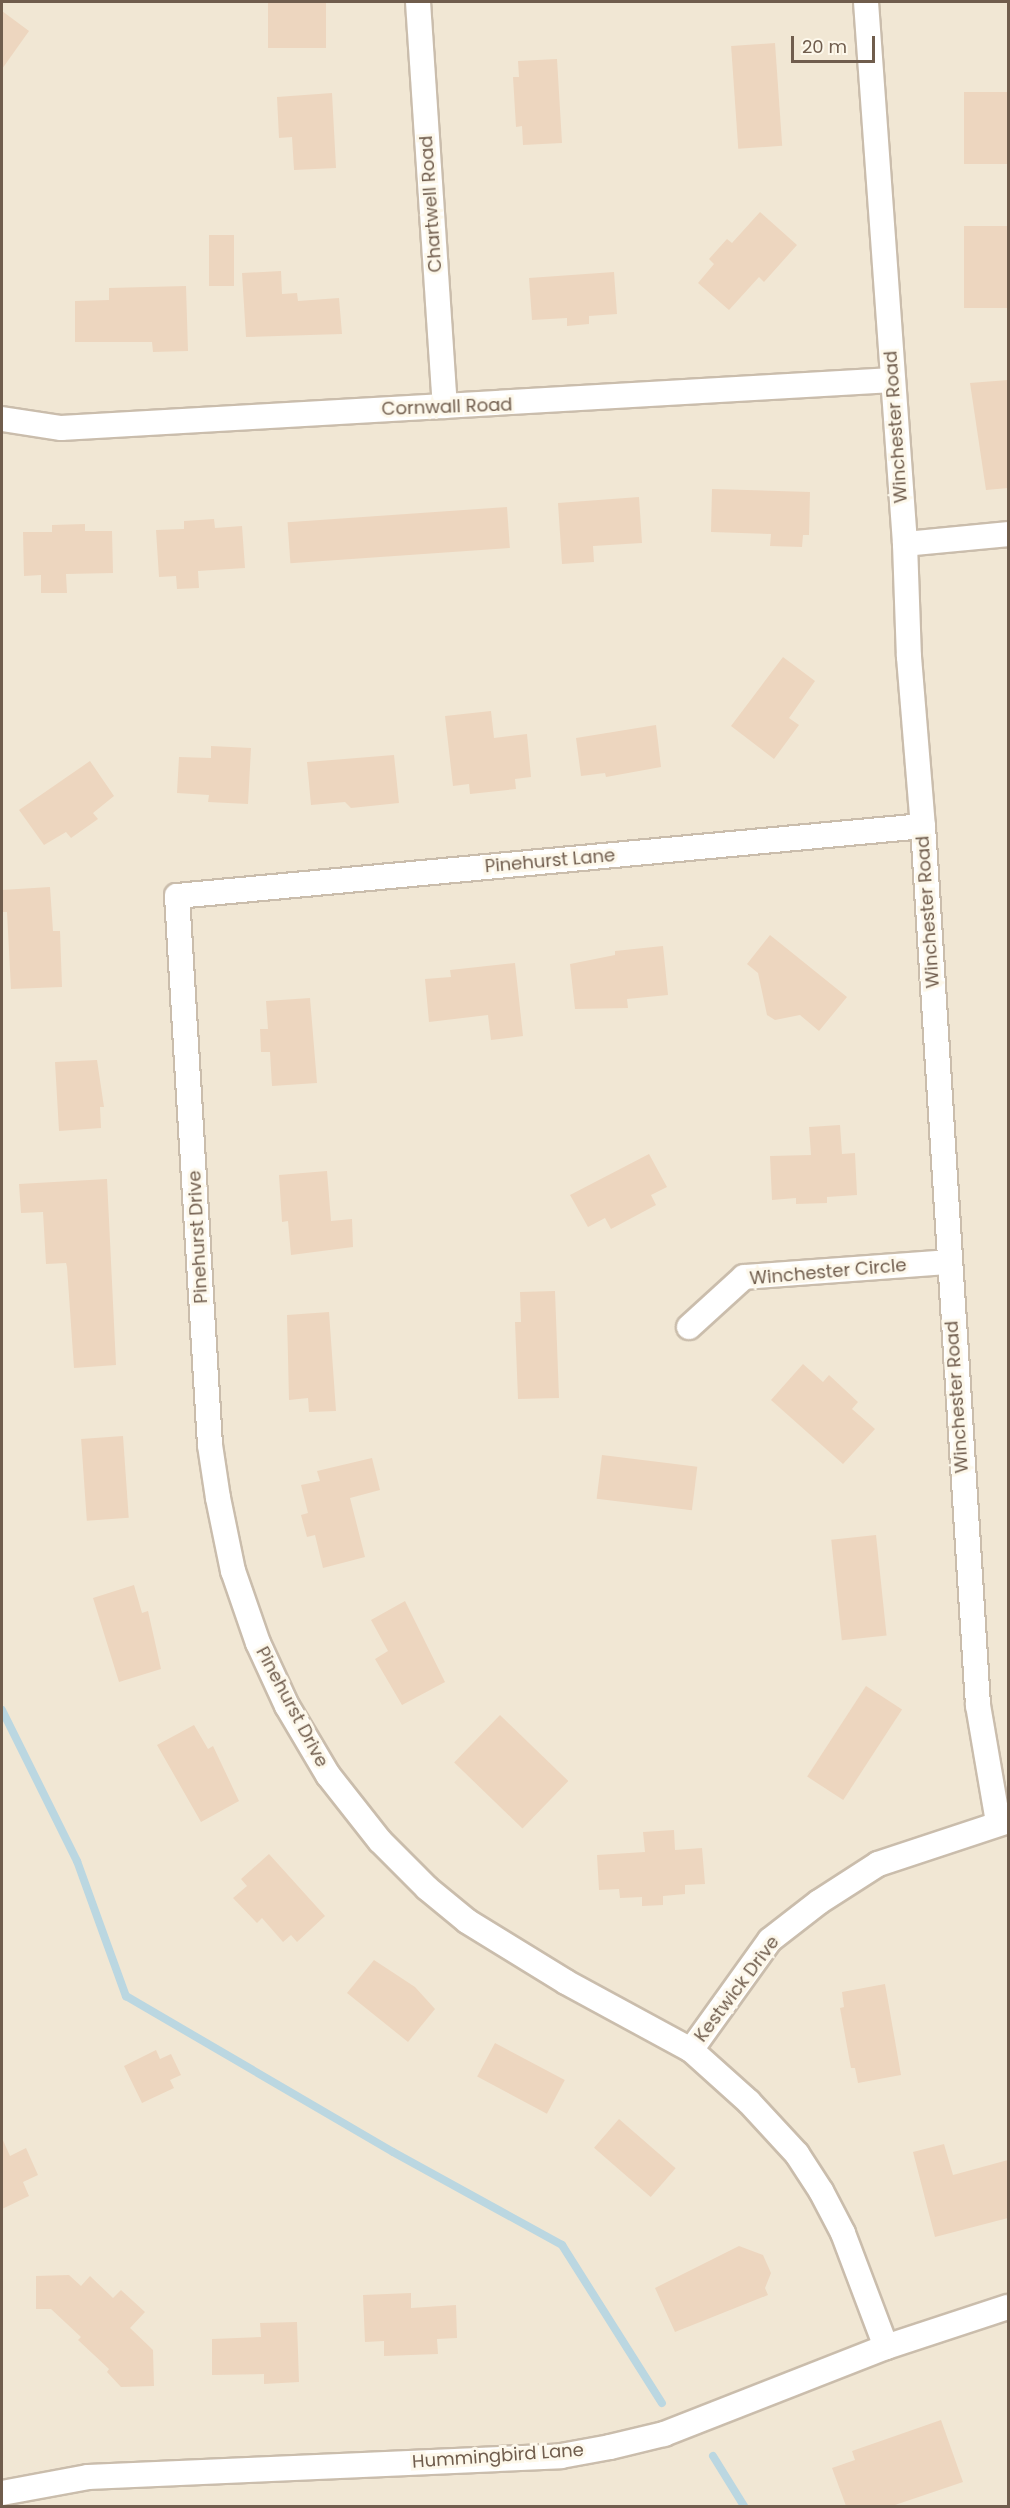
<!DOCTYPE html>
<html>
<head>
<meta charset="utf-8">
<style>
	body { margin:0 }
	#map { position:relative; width:1010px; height:2508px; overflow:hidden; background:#faf4e5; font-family:Poppins,sans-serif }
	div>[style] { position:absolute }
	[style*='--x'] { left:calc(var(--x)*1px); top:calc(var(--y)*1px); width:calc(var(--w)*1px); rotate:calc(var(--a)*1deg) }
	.residential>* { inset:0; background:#f1e7d4; transform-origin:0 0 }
	.stream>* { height:8px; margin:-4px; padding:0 4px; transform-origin:4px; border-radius:4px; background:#bbd7e1 }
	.building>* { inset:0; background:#edd6bf; transform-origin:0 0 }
	.roads { filter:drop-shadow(2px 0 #cabdac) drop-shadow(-2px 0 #cabdac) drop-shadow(0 2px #cabdac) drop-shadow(0 -2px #cabdac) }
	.minor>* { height:24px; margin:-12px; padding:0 12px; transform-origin:12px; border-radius:12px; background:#fff }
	span { translate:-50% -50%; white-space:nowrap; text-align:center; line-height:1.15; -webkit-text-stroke:6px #fdf8eb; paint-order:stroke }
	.street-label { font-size:18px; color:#705d4d }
	.frame { position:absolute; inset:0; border:3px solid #705d4d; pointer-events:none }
	.scale { position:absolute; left:791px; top:36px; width:84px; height:27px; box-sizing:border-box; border:3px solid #705d4d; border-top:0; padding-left:8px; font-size:18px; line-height:21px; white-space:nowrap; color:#705d4d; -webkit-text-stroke:4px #fdf8eb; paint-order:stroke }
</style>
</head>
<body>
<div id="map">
	<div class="residential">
		<i style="left:2px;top:2px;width:1006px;height:2504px"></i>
	</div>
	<div class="stream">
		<i style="--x:2;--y:1710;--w:169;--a:63.6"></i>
		<i style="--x:77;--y:1861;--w:144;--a:70.1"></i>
		<i style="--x:126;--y:1996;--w:309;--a:30.3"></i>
		<i style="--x:393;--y:2152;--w:193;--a:28.8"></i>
		<i style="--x:562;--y:2245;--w:187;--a:57.7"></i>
		<i style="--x:713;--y:2456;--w:59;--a:58.2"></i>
	</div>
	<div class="building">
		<i style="left:268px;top:2px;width:58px;height:46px"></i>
		<i style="clip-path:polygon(2px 11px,29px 31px,2px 69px)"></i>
		<i style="left:775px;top:43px;width:103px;height:44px;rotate:86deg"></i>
		<i style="clip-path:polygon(557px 59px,562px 143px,523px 145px,522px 126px,516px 127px,513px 77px,519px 77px,518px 61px)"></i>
		<i style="left:1008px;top:92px;width:72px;height:44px;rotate:90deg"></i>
		<i style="clip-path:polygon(332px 93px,336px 168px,294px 170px,292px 137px,279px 138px,277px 97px)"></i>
		<i style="clip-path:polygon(760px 212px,797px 245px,764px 282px,759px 277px,729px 310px,698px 283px,714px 264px,709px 259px,727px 239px,732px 243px)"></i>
		<i style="left:1008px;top:226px;width:82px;height:44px;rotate:90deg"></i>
		<i style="left:209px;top:235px;width:25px;height:51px"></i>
		<i style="clip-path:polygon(281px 271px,282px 294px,297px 293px,298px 301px,339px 298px,342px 334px,246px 337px,242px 273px)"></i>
		<i style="clip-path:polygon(614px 272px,617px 314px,589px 316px,589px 324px,567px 326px,567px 318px,532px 320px,529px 278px)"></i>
		<i style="clip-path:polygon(186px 286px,188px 351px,153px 352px,152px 342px,75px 342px,75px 301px,109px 300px,109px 288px)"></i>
		<i style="clip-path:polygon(1008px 380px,1008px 488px,986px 490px,970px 383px)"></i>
		<i style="clip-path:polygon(712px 489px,810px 492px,809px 535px,803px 535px,802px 547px,770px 546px,771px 534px,711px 532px)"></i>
		<i style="clip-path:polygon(639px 497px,642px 543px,593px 546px,594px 562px,562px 564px,558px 503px)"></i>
		<i style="left:507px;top:507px;width:41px;height:220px;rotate:86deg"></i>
		<i style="clip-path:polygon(214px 519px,215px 528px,242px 526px,245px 568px,198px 571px,199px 588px,177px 589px,176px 576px,159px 577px,156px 530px,184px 529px,184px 521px)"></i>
		<i style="clip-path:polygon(85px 524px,85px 531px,112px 531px,113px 573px,66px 574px,67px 593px,41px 593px,41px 575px,24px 576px,23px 532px,52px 532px,52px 525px)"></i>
		<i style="clip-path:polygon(783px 657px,815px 681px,789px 718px,799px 725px,774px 759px,731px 726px)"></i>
		<i style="clip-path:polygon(491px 711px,494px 738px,527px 734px,531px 777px,515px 779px,516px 789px,470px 794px,469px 784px,453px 786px,445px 716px)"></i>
		<i style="clip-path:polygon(656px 725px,661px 767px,606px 777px,605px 773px,581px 776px,576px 738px)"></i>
		<i style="clip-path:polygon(211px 746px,251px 748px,248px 804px,208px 802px,209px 795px,177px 793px,179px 757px,211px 758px)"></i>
		<i style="clip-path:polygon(394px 755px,399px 803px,351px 808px,345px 802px,311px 805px,307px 762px)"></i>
		<i style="clip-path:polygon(90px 761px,114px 796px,93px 813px,98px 819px,71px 838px,66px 832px,44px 845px,19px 810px)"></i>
		<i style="clip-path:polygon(50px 887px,53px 931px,60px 931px,62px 987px,11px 989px,7px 912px,2px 912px,2px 890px)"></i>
		<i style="clip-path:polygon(770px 935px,847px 997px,819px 1031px,800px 1015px,775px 1020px,767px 1015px,758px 973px,747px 964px)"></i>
		<i style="clip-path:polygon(663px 946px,668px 995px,627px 999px,628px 1008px,575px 1009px,570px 964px,615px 955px,615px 951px)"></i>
		<i style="clip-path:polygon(515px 963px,523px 1036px,491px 1040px,488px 1015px,429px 1022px,425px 979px,451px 977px,450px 970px)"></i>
		<i style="clip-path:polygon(310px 998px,317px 1083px,272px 1086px,270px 1052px,261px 1052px,260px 1029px,268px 1029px,266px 1001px)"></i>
		<i style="clip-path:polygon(97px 1060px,104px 1107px,100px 1107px,101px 1128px,59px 1131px,55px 1062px)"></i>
		<i style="clip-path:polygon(840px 1125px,842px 1154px,855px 1153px,857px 1195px,827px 1197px,827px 1203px,796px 1204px,796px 1198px,772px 1200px,770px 1156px,811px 1155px,809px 1127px)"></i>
		<i style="clip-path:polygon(649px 1154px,667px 1187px,651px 1195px,656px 1205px,611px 1229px,605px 1218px,588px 1227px,570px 1195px)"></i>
		<i style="clip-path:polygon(327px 1171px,331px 1221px,352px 1219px,353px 1247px,291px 1255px,288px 1221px,282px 1222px,279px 1175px)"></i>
		<i style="clip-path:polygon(107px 1179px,116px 1365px,74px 1368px,67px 1267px,66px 1263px,46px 1264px,43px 1212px,21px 1213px,19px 1184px)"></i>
		<i style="clip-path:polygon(555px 1291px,559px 1398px,518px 1399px,515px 1322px,521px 1322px,520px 1292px)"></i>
		<i style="clip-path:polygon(329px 1312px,336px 1411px,309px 1412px,308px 1398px,289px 1400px,287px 1315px)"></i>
		<i style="clip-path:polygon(803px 1364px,823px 1382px,829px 1375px,858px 1402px,852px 1409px,875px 1429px,843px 1464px,771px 1400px)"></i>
		<i style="left:123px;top:1436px;width:82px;height:42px;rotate:86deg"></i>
		<i style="left:602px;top:1455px;width:96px;height:44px;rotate:7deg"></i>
		<i style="clip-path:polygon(372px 1458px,380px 1490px,350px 1498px,365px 1557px,323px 1568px,315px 1535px,307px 1537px,301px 1515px,308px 1513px,301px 1485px,320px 1481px,317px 1471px)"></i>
		<i style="left:876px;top:1535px;width:101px;height:45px;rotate:84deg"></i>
		<i style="clip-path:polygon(134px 1585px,142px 1613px,148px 1611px,161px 1669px,119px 1682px,93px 1598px)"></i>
		<i style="clip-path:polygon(405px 1601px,445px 1682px,402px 1705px,375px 1659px,388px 1651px,371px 1620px)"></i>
		<i style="left:866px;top:1686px;width:43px;height:108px;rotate:33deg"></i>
		<i style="left:500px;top:1715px;width:95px;height:66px;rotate:44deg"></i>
		<i style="clip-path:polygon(194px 1725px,208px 1749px,213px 1746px,239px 1801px,201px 1822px,157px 1745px)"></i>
		<i style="clip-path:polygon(674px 1830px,675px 1850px,702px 1848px,705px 1884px,685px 1885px,685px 1894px,663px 1896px,663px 1905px,642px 1906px,642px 1897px,620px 1898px,619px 1889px,599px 1890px,597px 1855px,645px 1852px,643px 1832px)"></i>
		<i style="clip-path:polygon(269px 1854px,325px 1916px,297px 1942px,291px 1935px,283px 1942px,262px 1918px,257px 1923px,233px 1898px,247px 1886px,241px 1879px)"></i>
		<i style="clip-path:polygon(374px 1960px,415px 1987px,435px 2009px,408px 2042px,347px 1993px)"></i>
		<i style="clip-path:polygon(885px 1984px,901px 2075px,858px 2083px,855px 2068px,851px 2068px,840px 2008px,844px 2007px,842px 1992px)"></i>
		<i style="left:495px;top:2043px;width:79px;height:38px;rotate:28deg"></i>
		<i style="clip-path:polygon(156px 2050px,160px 2059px,171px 2054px,181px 2075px,170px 2080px,174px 2088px,142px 2103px,124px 2066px)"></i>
		<i style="left:619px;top:2119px;width:75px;height:38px;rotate:41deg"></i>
		<i style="clip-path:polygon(2px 2138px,10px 2156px,26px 2148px,38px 2175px,23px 2182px,29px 2196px,2px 2209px)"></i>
		<i style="clip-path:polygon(944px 2144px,953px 2175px,1008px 2160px,1008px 2218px,935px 2237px,913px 2152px)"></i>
		<i style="clip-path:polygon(739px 2246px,763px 2255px,771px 2273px,765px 2288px,768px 2295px,675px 2332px,655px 2288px)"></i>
		<i style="clip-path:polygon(69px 2275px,81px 2286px,90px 2276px,113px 2298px,121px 2290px,145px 2312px,130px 2328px,153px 2350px,154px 2386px,121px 2387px,107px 2372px,109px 2369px,78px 2340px,81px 2337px,51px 2309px,36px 2309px,36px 2276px)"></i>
		<i style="clip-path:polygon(411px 2293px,411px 2308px,456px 2305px,457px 2338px,437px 2339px,438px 2354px,384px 2356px,384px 2341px,365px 2342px,363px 2295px)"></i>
		<i style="clip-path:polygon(297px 2322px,299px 2382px,264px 2384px,264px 2374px,212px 2375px,212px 2339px,261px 2337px,260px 2323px)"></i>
		<i style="clip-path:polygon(941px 2420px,963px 2482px,892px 2506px,846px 2506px,832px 2468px,855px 2460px,852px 2451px)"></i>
	</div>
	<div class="roads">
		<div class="minor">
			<i style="--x:418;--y:2;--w:405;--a:86.2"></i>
			<i style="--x:866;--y:2;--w:543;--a:85.88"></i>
			<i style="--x:905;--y:544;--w:113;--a:88"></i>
			<i style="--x:909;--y:657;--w:170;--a:85.3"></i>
			<i style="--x:923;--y:826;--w:881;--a:86.42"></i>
			<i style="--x:978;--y:1705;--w:119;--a:80.3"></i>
			<i style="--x:2;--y:419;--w:60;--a:8.7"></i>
			<i style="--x:61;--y:428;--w:833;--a:-3.3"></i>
			<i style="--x:905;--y:544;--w:103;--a:-5.5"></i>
			<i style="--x:689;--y:1327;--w:74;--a:-42.3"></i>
			<i style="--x:744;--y:1277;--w:205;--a:-4.2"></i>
			<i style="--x:691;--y:2050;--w:135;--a:-54.3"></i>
			<i style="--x:770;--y:1940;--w:62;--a:-37.8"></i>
			<i style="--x:819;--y:1902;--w:70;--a:-32.8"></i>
			<i style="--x:878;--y:1864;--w:137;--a:-18.3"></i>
			<i style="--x:886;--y:2347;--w:122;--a:-110.7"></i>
			<i style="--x:843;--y:2233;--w:47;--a:-117.6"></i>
			<i style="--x:821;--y:2191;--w:44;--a:-123"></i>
			<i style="--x:797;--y:2154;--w:71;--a:-132.7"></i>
			<i style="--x:749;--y:2102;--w:78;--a:-138.1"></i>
			<i style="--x:691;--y:2050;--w:142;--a:-151.5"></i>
			<i style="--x:566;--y:1982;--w:116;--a:-148.4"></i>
			<i style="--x:467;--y:1921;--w:52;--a:-140.5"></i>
			<i style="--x:427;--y:1888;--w:66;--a:-135"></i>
			<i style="--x:380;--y:1841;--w:84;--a:-128.2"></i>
			<i style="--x:328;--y:1775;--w:80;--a:-120.7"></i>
			<i style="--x:287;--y:1706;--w:69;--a:-114.7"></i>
			<i style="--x:258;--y:1643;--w:76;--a:-109.1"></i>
			<i style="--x:233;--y:1571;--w:75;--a:-101.6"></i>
			<i style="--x:218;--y:1498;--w:54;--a:-98.6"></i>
			<i style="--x:210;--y:1445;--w:550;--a:-93.44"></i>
			<i style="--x:177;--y:896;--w:749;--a:-5.36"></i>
			<i style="--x:2;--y:2493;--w:87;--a:-10.5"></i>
			<i style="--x:88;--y:2477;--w:473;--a:-2.5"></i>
			<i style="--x:561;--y:2456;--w:50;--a:-10.4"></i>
			<i style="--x:610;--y:2447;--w:56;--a:-13.5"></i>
			<i style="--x:664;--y:2434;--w:238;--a:-21.4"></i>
			<i style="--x:886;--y:2347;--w:128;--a:-18.2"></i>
		</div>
	</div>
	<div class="street-label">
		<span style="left:431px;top:204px;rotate:-94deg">Chartwell Road</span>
		<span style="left:447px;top:407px;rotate:-2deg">Cornwall Road</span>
		<span style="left:896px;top:427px;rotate:-94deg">Winchester Road</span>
		<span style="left:550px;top:861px;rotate:-5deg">Pinehurst Lane</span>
		<span style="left:928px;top:912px;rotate:-94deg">Winchester Road</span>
		<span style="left:198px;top:1237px;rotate:-93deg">Pinehurst Drive</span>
		<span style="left:828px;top:1272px;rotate:-5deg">Winchester Circle</span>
		<span style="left:957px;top:1397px;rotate:-94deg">Winchester Road</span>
		<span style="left:292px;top:1707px;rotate:62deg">Pinehurst Drive</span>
		<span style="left:737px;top:1989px;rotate:-53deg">Kestwick Drive</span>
		<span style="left:498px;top:2456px;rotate:-4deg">Hummingbird Lane</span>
	</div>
	<div class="frame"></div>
	<div class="scale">20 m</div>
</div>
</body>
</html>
